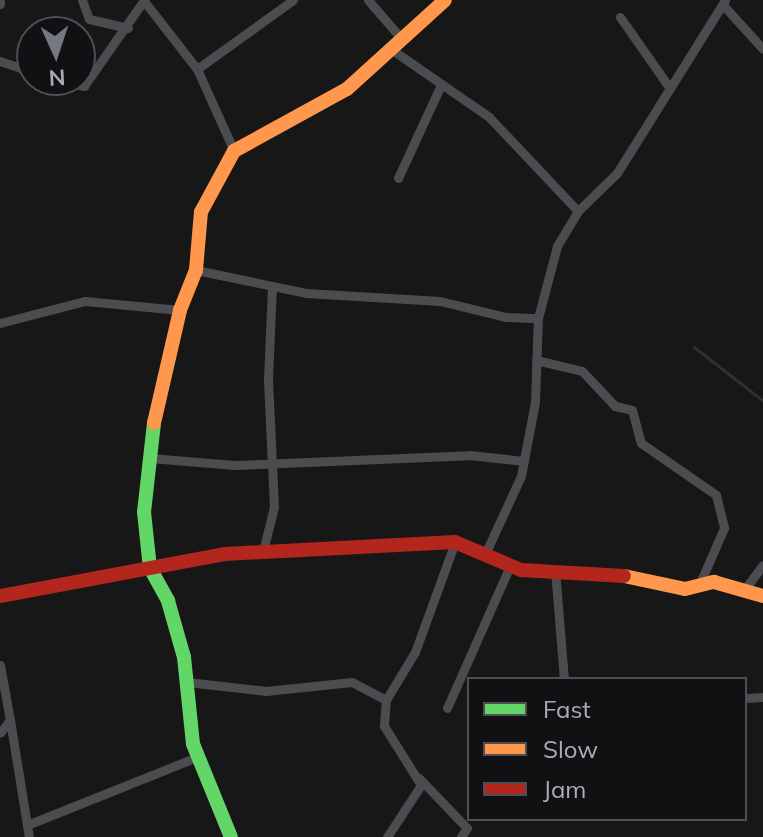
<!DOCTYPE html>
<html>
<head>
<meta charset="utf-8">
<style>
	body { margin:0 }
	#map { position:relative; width:763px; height:837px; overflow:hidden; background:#171717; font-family:Mulish,sans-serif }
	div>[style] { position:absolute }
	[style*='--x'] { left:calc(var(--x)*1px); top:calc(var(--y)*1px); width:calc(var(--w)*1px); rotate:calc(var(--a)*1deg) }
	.stream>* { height:3px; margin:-1.5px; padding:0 1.5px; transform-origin:1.5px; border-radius:1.5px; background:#2a3239 }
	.street>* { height:9px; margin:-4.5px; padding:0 4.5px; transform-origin:4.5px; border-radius:4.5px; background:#4b4c50 }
	.fast>* { height:14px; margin:-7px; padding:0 7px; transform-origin:7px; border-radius:7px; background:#63d668 }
	.slow>* { height:14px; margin:-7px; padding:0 7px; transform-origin:7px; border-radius:7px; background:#ff974d }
	.jam>* { height:14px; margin:-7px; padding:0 7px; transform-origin:7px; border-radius:7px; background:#b3261e }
	span { translate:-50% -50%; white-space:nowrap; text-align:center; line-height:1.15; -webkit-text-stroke:7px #111113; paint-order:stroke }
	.legend { position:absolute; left:467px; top:677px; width:280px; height:144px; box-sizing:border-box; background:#111113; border:2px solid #4d4f55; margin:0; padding:10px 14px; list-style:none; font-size:24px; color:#a8adb8 }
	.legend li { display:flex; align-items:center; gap:16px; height:40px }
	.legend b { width:40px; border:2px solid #4d4f55 }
	.north { position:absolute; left:16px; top:16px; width:80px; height:80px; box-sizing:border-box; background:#111113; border:2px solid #4d4f55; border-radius:50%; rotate:177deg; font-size:22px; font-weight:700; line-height:32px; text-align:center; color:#a8adb8 }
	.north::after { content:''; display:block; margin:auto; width:28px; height:36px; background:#757880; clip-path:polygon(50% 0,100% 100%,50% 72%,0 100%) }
</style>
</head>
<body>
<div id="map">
	<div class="stream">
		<i style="--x:694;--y:347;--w:88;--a:38"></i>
	</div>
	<div class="street">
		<i style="--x:82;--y:0;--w:20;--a:70"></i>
		<i style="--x:89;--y:19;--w:40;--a:13"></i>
		<i style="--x:368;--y:0;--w:49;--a:49.1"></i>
		<i style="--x:144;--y:1;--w:86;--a:52.1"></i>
		<i style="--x:197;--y:69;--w:90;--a:65.7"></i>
		<i style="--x:0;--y:4;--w:4;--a:-90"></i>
		<i style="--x:723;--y:5;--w:59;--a:47.7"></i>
		<i style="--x:620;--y:17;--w:85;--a:55"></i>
		<i style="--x:388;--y:47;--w:123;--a:34.7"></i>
		<i style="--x:489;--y:117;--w:129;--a:46.6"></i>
		<i style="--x:0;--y:61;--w:34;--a:19"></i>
		<i style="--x:197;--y:69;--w:118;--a:-35.7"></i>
		<i style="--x:54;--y:80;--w:31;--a:11"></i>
		<i style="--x:84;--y:86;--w:105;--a:-55.1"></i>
		<i style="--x:398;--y:178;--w:100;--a:-65.2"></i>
		<i style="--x:196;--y:270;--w:112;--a:11.8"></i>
		<i style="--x:306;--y:293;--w:134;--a:3.4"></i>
		<i style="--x:440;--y:301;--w:67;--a:13.8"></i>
		<i style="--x:505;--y:317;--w:33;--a:2"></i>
		<i style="--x:0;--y:323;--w:88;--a:-14.5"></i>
		<i style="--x:85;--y:301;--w:95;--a:5.4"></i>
		<i style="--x:536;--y:360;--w:47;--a:13.4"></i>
		<i style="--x:582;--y:371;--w:48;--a:46.7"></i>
		<i style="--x:615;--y:406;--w:17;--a:13"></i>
		<i style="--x:632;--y:410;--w:34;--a:75"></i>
		<i style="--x:641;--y:443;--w:91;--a:34.7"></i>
		<i style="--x:716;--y:495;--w:34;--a:76"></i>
		<i style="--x:724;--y:528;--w:60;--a:113.6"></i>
		<i style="--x:150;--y:458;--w:85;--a:4.7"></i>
		<i style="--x:235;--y:465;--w:234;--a:-2.4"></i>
		<i style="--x:469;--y:455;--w:55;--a:6.2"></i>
		<i style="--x:263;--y:551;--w:45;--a:-76"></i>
		<i style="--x:274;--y:507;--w:129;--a:-92.7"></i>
		<i style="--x:268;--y:378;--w:90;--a:-87.5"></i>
		<i style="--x:486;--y:552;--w:84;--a:-65.3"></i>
		<i style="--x:521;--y:476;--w:75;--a:-79.3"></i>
		<i style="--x:535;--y:402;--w:84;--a:-88"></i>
		<i style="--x:538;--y:318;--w:74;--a:-75.2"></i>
		<i style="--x:557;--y:246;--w:41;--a:-59"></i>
		<i style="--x:578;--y:211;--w:54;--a:-44.3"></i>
		<i style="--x:617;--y:173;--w:204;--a:-58"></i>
		<i style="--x:555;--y:570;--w:109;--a:85.3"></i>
		<i style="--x:744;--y:590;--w:31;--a:-53"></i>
		<i style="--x:0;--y:665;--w:56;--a:79.7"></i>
		<i style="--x:10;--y:720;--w:16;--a:128"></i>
		<i style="--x:187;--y:682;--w:80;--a:6.5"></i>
		<i style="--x:266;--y:691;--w:86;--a:-6"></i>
		<i style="--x:352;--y:682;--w:38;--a:28"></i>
		<i style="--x:745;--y:698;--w:18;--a:-3"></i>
		<i style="--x:447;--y:708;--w:155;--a:-66.1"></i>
		<i style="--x:10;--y:720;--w:119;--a:80.8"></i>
		<i style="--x:419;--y:778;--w:69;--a:46.2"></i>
		<i style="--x:467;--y:828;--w:11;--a:124"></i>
		<i style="--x:27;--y:825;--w:183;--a:-21.8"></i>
		<i style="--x:387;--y:837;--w:62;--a:-56.8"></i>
		<i style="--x:421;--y:785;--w:70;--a:-122.1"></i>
		<i style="--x:384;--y:726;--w:26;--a:-86"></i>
		<i style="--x:386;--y:700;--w:56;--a:-58.9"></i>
		<i style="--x:415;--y:652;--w:117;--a:-70"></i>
	</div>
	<div class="fast">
		<i style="--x:154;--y:423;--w:90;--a:96.4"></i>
		<i style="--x:144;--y:512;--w:56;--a:83.9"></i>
		<i style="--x:150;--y:568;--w:38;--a:61"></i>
		<i style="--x:168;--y:601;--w:58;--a:74.1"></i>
		<i style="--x:184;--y:657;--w:87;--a:84.1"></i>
		<i style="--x:193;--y:744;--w:100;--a:67.8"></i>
	</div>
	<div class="slow">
		<i style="--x:154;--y:423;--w:116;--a:-77"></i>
		<i style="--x:180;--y:310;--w:43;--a:-68.2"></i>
		<i style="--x:196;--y:270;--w:58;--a:-85.1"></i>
		<i style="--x:201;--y:212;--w:69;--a:-61.6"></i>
		<i style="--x:234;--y:151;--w:129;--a:-28.8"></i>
		<i style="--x:347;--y:89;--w:132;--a:-42.2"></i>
		<i style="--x:624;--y:576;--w:62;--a:12"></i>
		<i style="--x:685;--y:589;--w:30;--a:-14"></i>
		<i style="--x:714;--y:582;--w:51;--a:15.9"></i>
	</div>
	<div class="jam">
		<i style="--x:0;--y:596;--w:228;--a:-10.6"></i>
		<i style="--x:224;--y:554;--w:231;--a:-3"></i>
		<i style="--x:455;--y:542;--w:72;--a:23"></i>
		<i style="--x:521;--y:570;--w:103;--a:3.3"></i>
	</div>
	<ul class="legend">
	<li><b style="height:10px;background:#63d668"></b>Fast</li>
	<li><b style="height:10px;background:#ff974d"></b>Slow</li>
	<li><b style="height:10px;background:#b3261e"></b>Jam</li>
	</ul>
	<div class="north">N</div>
</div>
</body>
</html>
